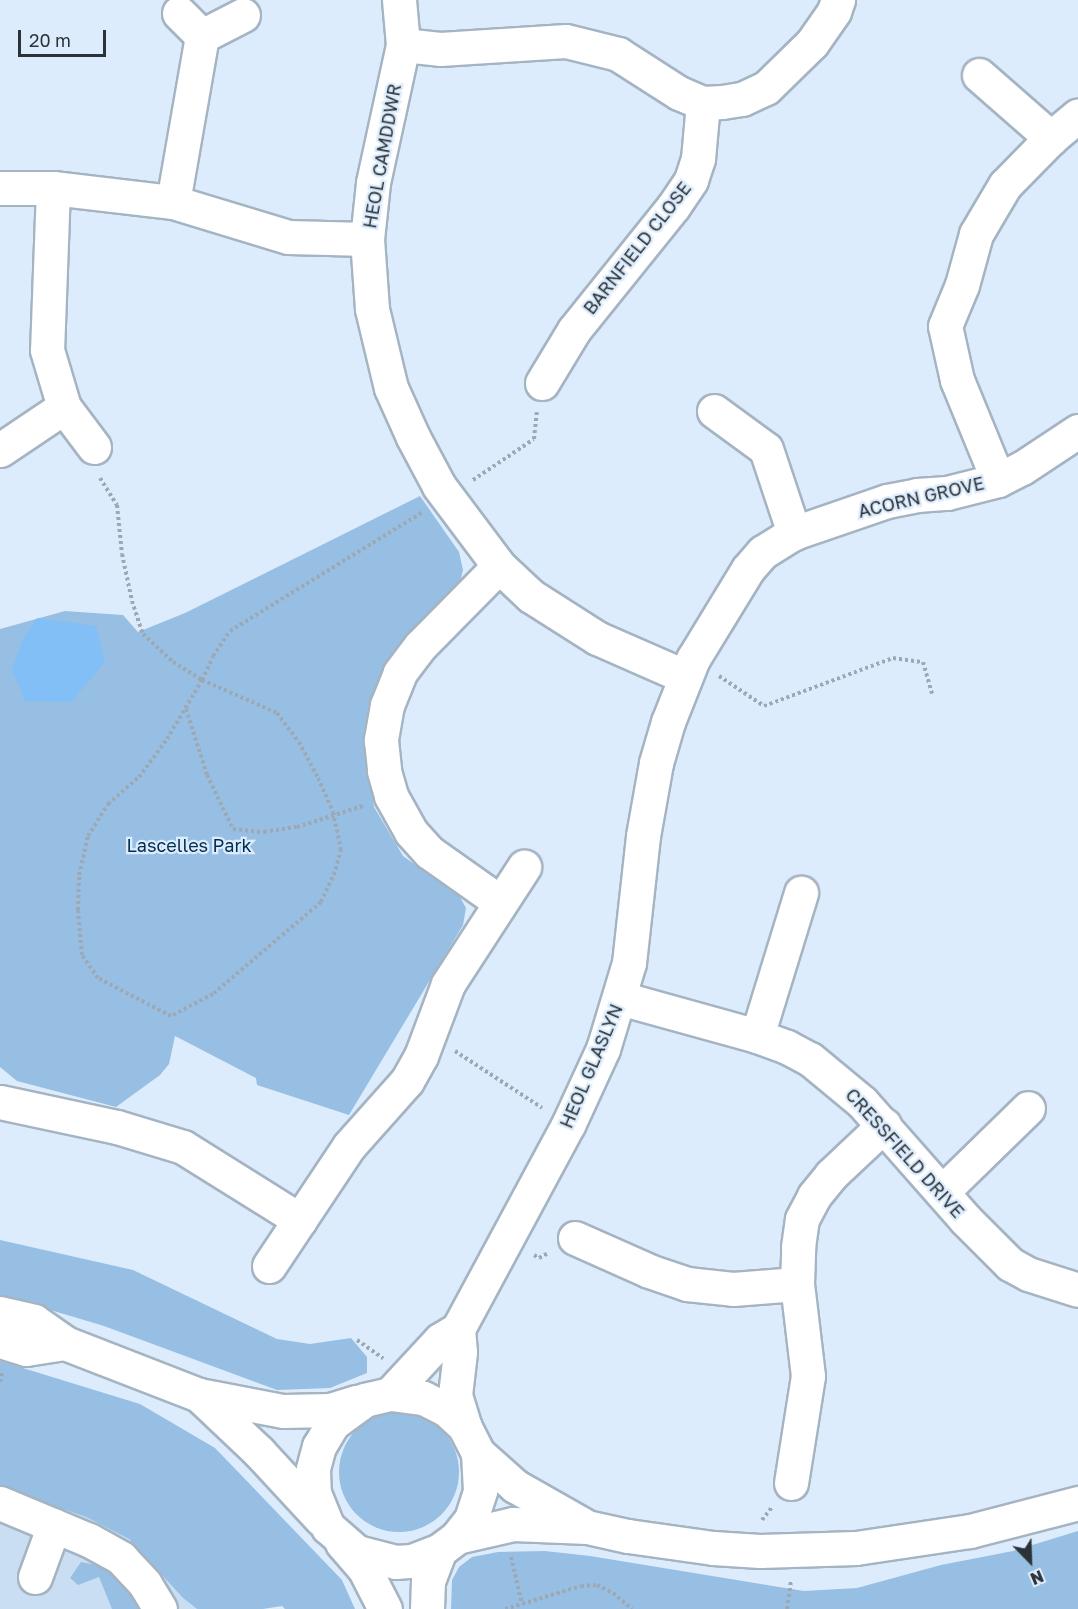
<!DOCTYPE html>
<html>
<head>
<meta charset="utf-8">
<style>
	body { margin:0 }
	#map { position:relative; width:1078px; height:1609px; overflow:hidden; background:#dcecfc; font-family:"Golos Text",sans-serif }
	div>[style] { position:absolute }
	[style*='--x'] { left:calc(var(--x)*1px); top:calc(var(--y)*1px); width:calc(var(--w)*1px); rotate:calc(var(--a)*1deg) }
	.built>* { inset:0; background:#c9def3 }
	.green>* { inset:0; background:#97bee3 }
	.round { border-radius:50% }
	.water>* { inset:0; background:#82bff7 }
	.path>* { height:4px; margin-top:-2px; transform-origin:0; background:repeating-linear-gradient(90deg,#9ca9b5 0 3px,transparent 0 6px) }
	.roads { filter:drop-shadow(2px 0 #a5b4c2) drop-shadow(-2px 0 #a5b4c2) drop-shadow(0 2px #a5b4c2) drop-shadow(0 -2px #a5b4c2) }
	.minor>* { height:33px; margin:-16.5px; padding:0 16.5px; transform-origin:16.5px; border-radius:16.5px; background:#fff }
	span { translate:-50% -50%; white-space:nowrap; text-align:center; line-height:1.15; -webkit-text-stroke:4.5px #dcecfc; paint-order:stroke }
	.street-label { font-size:18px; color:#2c3338 }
	.park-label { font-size:18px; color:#002e51 }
	.north { position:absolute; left:1000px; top:1531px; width:60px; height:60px; -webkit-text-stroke:4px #dcecfc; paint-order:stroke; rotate:157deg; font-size:16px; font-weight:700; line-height:24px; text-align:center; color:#2c3338 }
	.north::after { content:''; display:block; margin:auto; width:21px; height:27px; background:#2c3338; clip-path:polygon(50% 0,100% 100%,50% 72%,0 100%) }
	.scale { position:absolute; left:18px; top:30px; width:88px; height:27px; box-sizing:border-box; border:3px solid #2c3338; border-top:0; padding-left:8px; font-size:18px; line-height:21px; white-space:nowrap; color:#2c3338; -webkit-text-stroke:4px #dcecfc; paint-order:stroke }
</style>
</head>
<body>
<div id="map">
	<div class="built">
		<i style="clip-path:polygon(0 1487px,86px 1517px,129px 1539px,183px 1598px,197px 1609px,0 1609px)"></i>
	</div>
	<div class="green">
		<i style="clip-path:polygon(420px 496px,459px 552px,463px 570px,459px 586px,401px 644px,382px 677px,370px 776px,374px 807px,403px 856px,460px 897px,466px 908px,463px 925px,349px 1115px,257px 1085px,256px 1078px,175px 1036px,169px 1064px,160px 1075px,116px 1107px,17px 1081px,0 1067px,0 629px,65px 611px,123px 615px,138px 632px,185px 613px)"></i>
		<i style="clip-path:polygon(0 1240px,133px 1270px,277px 1339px,310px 1344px,351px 1338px,367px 1357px,367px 1373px,330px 1388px,277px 1390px,104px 1326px,0 1295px)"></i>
		<i style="clip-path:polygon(0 1361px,140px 1404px,215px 1448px,342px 1580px,355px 1609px,285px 1609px,282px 1606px,263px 1609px,197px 1609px,183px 1598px,129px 1539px,86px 1517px,0 1487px)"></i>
		<i class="round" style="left:339px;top:1412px;width:120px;height:120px"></i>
		<i style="clip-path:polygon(1078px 1531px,1078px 1609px,451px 1609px,452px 1580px,459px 1567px,472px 1557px,498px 1552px,545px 1551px,590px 1556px,804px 1591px,857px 1588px,941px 1565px,1013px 1551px)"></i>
		<i style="clip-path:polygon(81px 1562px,102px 1566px,123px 1582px,141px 1609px,112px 1609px,99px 1577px,78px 1585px,70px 1578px)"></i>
	</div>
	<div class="water">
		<i style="clip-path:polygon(37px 618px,96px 626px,105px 662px,71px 702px,25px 701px,12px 670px,23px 638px)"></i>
	</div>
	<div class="path">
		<i style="--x:100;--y:478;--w:32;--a:58"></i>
		<i style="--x:117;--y:505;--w:49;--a:84.2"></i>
		<i style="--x:122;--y:554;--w:48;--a:78"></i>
		<i style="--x:132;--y:601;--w:35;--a:72"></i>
		<i style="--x:143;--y:634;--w:41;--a:43"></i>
		<i style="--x:173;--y:662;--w:34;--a:32"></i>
		<i style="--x:202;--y:680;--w:82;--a:23.7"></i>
		<i style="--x:277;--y:713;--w:36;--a:53"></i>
		<i style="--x:299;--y:742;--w:41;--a:62.2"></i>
		<i style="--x:318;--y:778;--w:37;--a:66"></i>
		<i style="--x:333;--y:812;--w:38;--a:78"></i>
		<i style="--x:341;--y:849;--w:24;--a:105"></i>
		<i style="--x:335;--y:872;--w:33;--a:115"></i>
		<i style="--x:321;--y:902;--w:142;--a:139.6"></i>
		<i style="--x:213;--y:994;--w:47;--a:152.4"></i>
		<i style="--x:171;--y:1016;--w:82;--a:-152.5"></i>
		<i style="--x:98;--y:978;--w:28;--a:-125"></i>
		<i style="--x:82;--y:955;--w:45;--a:-95.1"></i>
		<i style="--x:78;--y:910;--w:35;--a:-88"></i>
		<i style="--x:79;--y:875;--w:40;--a:-77"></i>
		<i style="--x:88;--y:836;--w:38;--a:-58"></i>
		<i style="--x:108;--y:804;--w:41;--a:-41.1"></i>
		<i style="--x:139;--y:777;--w:47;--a:-53.6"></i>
		<i style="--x:167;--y:739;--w:69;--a:-59.3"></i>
		<i style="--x:202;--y:680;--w:26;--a:-65"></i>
		<i style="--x:213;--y:656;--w:30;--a:-56"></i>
		<i style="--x:230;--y:631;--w:225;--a:-31.7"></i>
		<i style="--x:473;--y:480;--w:73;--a:-33.9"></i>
		<i style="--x:534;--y:439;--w:27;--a:-84"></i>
		<i style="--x:719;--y:676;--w:54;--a:33.7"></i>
		<i style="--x:764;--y:706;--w:138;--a:-20.4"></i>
		<i style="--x:893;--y:658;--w:30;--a:8"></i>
		<i style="--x:923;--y:662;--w:33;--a:74"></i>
		<i style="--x:186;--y:709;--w:69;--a:72.3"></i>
		<i style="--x:207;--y:775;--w:60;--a:64.3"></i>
		<i style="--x:233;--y:829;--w:31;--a:6"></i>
		<i style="--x:264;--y:832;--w:33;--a:-9"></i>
		<i style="--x:297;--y:827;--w:69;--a:-17.7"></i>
		<i style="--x:455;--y:1051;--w:104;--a:33.2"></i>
		<i style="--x:534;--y:1255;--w:6;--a:31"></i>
		<i style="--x:539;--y:1258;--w:10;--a:-29"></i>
		<i style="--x:357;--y:1340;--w:32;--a:35"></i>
		<i style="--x:0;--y:1382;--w:9;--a:-77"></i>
		<i style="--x:762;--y:1520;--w:16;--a:-52"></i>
		<i style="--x:511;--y:1557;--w:48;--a:76.8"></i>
		<i style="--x:505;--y:1609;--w:79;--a:-16.8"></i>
		<i style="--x:581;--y:1586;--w:16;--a:-4"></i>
		<i style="--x:597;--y:1585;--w:18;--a:27"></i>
		<i style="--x:613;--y:1593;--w:25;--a:40"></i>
		<i style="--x:787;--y:1609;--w:28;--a:-82"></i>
	</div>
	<div class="roads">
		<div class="minor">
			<i style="--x:399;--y:0;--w:45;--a:84.9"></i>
			<i style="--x:403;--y:45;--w:141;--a:102.3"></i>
			<i style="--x:373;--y:183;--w:56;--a:96.1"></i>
			<i style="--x:367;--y:239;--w:70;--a:85.9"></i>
			<i style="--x:372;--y:309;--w:81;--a:76.5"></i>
			<i style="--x:391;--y:388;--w:54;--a:65.8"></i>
			<i style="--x:413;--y:437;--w:55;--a:62"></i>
			<i style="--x:439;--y:486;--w:100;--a:53.1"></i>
			<i style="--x:499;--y:566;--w:44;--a:43.2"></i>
			<i style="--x:531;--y:596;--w:78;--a:32.5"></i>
			<i style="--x:597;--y:638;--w:95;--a:23.6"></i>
			<i style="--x:179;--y:13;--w:33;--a:45"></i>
			<i style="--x:202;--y:36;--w:46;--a:-27.1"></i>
			<i style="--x:403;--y:45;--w:37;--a:6"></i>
			<i style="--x:440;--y:49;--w:126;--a:-3.6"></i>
			<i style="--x:566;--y:41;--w:54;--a:14"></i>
			<i style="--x:618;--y:54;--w:72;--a:32.6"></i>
			<i style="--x:679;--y:93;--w:26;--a:23"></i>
			<i style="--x:703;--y:103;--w:19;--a:-3"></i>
			<i style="--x:722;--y:102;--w:20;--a:-9"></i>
			<i style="--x:742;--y:99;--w:26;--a:-25"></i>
			<i style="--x:766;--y:88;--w:64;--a:-44.4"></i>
			<i style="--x:812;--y:43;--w:39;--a:-55"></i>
			<i style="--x:834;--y:11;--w:12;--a:-70"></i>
			<i style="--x:979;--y:75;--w:96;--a:41.2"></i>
			<i style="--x:0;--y:188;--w:53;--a:0"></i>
			<i style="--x:53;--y:188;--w:121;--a:6.7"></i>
			<i style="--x:173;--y:202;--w:120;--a:16.9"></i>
			<i style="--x:288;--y:237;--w:79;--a:1.5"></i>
			<i style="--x:53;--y:188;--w:162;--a:92.1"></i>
			<i style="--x:47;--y:350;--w:59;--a:73.4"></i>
			<i style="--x:64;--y:407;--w:50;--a:53.1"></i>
			<i style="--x:173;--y:202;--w:169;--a:-80.1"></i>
			<i style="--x:542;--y:383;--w:62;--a:-58.9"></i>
			<i style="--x:574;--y:330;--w:158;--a:-51.2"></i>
			<i style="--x:673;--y:207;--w:32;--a:-56"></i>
			<i style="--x:691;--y:180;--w:22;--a:-72"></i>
			<i style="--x:698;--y:159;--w:56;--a:-84.9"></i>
			<i style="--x:714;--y:411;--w:64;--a:36.2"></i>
			<i style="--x:766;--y:449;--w:89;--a:71.6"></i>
			<i style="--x:0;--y:450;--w:77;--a:-33.9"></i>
			<i style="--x:998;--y:480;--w:108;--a:-112.3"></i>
			<i style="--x:957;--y:380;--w:55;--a:-102.5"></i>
			<i style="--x:945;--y:326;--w:44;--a:-67.5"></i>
			<i style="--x:962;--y:285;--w:53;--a:-74.6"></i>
			<i style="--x:976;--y:234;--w:57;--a:-59.4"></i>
			<i style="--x:1005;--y:185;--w:66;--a:-45.6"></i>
			<i style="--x:1051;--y:138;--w:35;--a:-40"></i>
			<i style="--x:499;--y:566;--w:112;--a:134.6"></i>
			<i style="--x:420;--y:646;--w:34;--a:127"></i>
			<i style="--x:400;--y:673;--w:35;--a:112"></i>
			<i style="--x:387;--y:705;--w:36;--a:100"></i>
			<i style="--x:381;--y:740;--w:31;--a:84"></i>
			<i style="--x:384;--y:771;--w:26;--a:74"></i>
			<i style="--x:391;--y:796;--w:41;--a:60.9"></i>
			<i style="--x:411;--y:832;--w:27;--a:48"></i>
			<i style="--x:429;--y:852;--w:87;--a:35.2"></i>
			<i style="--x:620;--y:998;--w:142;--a:15.5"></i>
			<i style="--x:757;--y:1036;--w:32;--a:20"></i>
			<i style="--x:787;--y:1047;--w:26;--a:28"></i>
			<i style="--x:810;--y:1059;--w:67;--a:39.6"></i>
			<i style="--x:862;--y:1102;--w:156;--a:48.6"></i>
			<i style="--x:965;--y:1219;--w:64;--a:45"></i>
			<i style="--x:1010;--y:1264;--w:21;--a:29"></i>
			<i style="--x:1028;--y:1274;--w:52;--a:17.7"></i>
			<i style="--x:757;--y:1036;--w:150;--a:-72.9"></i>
			<i style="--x:0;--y:1102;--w:120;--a:12.1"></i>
			<i style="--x:117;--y:1127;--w:69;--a:16.9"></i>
			<i style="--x:183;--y:1147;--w:138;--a:32"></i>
			<i style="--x:942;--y:1192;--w:120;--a:-44.3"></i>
			<i style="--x:575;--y:1238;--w:81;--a:24"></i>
			<i style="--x:649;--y:1271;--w:40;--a:18.9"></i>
			<i style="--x:687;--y:1284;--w:46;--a:6.2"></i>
			<i style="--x:733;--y:1289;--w:64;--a:-4.5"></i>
			<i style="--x:269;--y:1266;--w:144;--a:-56.3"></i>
			<i style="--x:349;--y:1146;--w:87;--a:-48.3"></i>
			<i style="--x:407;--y:1081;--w:29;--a:-61"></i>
			<i style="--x:421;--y:1056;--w:77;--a:-69.4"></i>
			<i style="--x:448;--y:984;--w:140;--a:-57"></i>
			<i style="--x:0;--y:1313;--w:35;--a:13"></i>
			<i style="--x:34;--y:1321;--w:38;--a:35"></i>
			<i style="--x:65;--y:1343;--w:144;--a:21.2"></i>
			<i style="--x:199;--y:1395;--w:86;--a:10.8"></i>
			<i style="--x:283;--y:1411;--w:47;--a:-1.2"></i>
			<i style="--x:330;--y:1410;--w:28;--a:-17"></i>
			<i style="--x:458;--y:1329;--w:23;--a:85"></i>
			<i style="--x:460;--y:1352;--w:43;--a:96.6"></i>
			<i style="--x:455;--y:1395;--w:34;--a:73"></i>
			<i style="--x:0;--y:1341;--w:27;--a:17"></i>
			<i style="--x:26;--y:1349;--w:39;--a:-9"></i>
			<i style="--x:390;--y:1394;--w:74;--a:-47.2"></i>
			<i style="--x:440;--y:1340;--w:21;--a:-31"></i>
			<i style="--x:458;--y:1329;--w:232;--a:-61.7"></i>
			<i style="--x:568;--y:1125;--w:84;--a:-65.3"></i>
			<i style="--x:603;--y:1049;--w:90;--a:-73.2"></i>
			<i style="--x:629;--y:963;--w:128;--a:-83.7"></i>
			<i style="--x:643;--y:836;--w:74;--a:-79.9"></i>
			<i style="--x:656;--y:763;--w:43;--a:-73.7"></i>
			<i style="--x:668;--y:722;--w:68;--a:-68.4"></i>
			<i style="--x:693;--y:659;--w:105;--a:-58.6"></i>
			<i style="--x:748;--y:569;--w:23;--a:-49"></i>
			<i style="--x:763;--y:552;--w:36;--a:-32"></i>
			<i style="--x:794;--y:533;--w:98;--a:-19"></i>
			<i style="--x:887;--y:501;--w:31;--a:-11"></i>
			<i style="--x:917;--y:495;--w:30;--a:-4"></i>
			<i style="--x:947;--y:493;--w:53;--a:-14.3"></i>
			<i style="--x:998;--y:480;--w:27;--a:-27"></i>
			<i style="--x:1022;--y:468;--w:67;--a:-33.5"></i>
			<i style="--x:199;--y:1395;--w:83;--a:43.5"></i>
			<i style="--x:259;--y:1452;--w:91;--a:47.2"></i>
			<i style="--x:478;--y:1453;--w:50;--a:41.7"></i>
			<i style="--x:515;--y:1486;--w:77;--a:29.6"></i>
			<i style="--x:791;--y:1483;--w:108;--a:-81"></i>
			<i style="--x:808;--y:1376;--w:93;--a:-96.8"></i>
			<i style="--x:797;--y:1284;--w:37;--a:-88"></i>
			<i style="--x:798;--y:1247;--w:28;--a:-82"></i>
			<i style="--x:802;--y:1219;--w:26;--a:-62"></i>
			<i style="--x:814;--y:1196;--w:27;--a:-51"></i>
			<i style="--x:831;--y:1175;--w:73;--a:-43.3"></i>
			<i style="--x:0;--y:1503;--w:96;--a:22.6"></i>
			<i style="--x:89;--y:1540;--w:37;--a:29"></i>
			<i style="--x:121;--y:1558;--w:35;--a:47"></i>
			<i style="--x:145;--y:1584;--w:29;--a:59"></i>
			<i style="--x:457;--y:1537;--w:23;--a:-52"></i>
			<i style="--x:471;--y:1519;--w:29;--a:-72"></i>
			<i style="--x:480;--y:1491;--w:38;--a:-93"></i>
			<i style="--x:478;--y:1453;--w:29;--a:-117"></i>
			<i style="--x:465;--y:1427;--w:25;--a:-137"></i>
			<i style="--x:447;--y:1410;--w:27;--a:-153"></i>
			<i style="--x:423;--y:1398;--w:33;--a:-173"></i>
			<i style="--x:390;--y:1394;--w:26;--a:167"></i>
			<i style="--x:365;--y:1400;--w:39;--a:144"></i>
			<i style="--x:333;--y:1423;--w:27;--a:121"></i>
			<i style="--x:319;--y:1446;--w:24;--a:105"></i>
			<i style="--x:313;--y:1469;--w:24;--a:88"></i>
			<i style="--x:314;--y:1493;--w:37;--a:68"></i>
			<i style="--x:328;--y:1527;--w:38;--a:41"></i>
			<i style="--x:357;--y:1552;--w:40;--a:14.4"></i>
			<i style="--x:396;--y:1562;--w:16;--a:-4"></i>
			<i style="--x:412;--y:1561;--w:30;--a:-21"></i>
			<i style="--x:440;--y:1550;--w:21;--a:-37"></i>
			<i style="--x:457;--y:1537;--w:57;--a:-13.1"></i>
			<i style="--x:513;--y:1524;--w:74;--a:2.3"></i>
			<i style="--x:587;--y:1527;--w:42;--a:12.4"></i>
			<i style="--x:628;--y:1536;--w:86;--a:8"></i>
			<i style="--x:713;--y:1548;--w:47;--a:3.7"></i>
			<i style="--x:760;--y:1551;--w:96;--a:-1.8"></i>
			<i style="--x:856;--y:1548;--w:115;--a:-8.5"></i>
			<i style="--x:970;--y:1531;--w:112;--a:-14.5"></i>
			<i style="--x:342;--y:1543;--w:33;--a:49"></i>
			<i style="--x:364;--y:1568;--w:46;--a:62.9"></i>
			<i style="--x:35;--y:1577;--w:55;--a:-69.9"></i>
			<i style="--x:427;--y:1609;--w:28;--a:-88"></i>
			<i style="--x:428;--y:1581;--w:33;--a:-69"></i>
		</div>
	</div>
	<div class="street-label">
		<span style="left:382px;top:156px;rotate:-80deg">HEOL CAMDDWR</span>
		<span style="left:637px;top:248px;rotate:-52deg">BARNFIELD CLOSE</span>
		<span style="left:921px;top:497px;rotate:-13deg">ACORN GROVE</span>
		<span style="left:591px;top:1066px;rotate:-67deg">HEOL GLASLYN</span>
		<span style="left:905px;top:1153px;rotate:48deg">CRESSFIELD DRIVE</span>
	</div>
	<div class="park-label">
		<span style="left:189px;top:845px">Lascelles Park</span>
	</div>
	<div class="north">N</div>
	<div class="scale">20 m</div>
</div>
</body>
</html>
